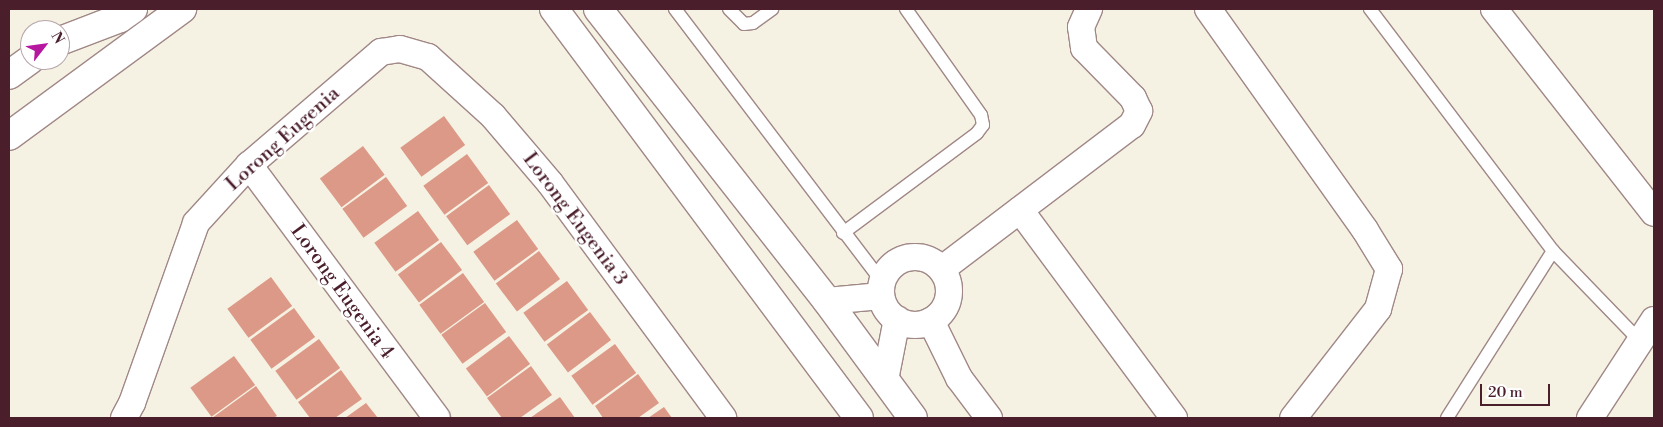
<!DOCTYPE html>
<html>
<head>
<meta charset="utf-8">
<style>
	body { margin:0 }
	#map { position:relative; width:1663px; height:427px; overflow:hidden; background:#f6f2e3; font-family:"Libre Bodoni",serif }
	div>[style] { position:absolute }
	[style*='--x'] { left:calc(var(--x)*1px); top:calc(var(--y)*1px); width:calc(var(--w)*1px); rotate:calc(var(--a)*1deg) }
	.building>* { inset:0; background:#dc9987; transform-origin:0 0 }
	.roads { filter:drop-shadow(1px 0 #a08887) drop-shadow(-1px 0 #a08887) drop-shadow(0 1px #a08887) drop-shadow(0 -1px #a08887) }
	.lane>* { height:12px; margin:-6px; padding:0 6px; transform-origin:6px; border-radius:6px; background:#fff }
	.street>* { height:26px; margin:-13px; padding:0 13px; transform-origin:13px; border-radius:13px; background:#fff }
	.street>.ring { margin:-13px; padding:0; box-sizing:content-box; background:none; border:26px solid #fff; border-radius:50% }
	.secondary>* { height:28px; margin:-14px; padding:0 14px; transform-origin:14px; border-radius:14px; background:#fff }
	.highway>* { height:28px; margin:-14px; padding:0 14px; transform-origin:14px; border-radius:14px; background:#fff }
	span { translate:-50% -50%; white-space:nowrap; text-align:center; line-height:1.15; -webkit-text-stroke:5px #fff; paint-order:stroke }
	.street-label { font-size:20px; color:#4a1f2b }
	.frame { position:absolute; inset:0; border:10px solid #4a1f2b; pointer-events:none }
	.north { position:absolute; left:20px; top:20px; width:50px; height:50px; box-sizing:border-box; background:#fff; border:1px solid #b7a5aa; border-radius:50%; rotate:60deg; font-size:14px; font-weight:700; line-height:20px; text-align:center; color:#4a1f2b }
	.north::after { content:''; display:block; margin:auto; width:18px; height:22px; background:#b5179e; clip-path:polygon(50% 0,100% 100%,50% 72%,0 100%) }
	.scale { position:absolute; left:1480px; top:384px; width:70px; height:22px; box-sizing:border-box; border:2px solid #4a1f2b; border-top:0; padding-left:6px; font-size:15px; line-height:18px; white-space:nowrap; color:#4a1f2b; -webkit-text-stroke:4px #fff; paint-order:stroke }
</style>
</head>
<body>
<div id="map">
	<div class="building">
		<i style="left:444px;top:116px;width:36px;height:54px;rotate:54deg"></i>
		<i style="left:363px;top:146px;width:36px;height:54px;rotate:53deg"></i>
		<i style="left:467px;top:154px;width:36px;height:54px;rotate:54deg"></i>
		<i style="left:386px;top:177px;width:36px;height:54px;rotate:54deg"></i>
		<i style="left:489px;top:185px;width:36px;height:53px;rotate:54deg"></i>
		<i style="left:418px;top:211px;width:36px;height:54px;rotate:54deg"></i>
		<i style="left:517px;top:220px;width:36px;height:54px;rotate:54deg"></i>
		<i style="left:441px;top:242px;width:35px;height:54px;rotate:53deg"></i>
		<i style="left:539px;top:251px;width:35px;height:54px;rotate:53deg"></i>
		<i style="left:463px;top:273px;width:36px;height:54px;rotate:54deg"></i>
		<i style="left:271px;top:277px;width:36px;height:54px;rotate:54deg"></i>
		<i style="left:567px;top:281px;width:36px;height:54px;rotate:54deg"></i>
		<i style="left:485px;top:303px;width:36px;height:54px;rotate:54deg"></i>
		<i style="left:294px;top:308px;width:36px;height:54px;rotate:54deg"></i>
		<i style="left:590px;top:312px;width:35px;height:54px;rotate:53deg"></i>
		<i style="left:509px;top:336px;width:35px;height:54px;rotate:53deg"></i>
		<i style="left:319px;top:339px;width:36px;height:54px;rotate:54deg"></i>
		<i style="left:615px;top:344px;width:36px;height:54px;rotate:54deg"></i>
		<i style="left:234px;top:356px;width:36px;height:54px;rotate:54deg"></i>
		<i style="clip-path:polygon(531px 366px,552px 395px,520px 418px,502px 418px,487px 398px)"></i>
		<i style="clip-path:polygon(341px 370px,362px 399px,335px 418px,310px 418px,298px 402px)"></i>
		<i style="clip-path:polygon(638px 374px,659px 403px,638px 418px,603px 418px,595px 406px)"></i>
		<i style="clip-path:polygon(256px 386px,277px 416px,273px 418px,212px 418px)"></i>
		<i style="clip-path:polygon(560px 397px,575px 418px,530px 418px)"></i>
		<i style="clip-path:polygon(366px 403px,378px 418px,345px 418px)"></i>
		<i style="clip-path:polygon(664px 407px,672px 418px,648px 418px)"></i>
	</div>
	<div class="roads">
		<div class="lane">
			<i style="--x:675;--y:9;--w:343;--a:52.8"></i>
			<i style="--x:729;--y:9;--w:21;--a:45"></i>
			<i style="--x:744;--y:24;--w:9;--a:-6"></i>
			<i style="--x:753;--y:23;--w:24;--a:-36"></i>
			<i style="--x:1370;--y:9;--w:303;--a:52.9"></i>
			<i style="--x:1553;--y:251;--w:127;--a:46"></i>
			<i style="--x:843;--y:233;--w:167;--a:-36.7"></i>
			<i style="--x:977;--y:133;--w:10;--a:-53"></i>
			<i style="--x:983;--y:125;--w:10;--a:-101"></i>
			<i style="--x:981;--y:115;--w:130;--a:-125.3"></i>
			<i style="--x:1447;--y:418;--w:198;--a:-57.6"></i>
		</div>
		<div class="street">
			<i style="--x:1208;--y:9;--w:271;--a:54.6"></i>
			<i style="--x:1365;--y:230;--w:46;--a:58.4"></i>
			<i style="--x:1389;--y:269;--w:41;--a:105.4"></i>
			<i style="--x:1378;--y:309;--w:138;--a:127.9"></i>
			<i style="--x:1494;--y:9;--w:259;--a:51.9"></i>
			<i style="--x:249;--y:165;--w:315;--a:53.4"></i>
			<i style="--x:1020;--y:210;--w:259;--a:53.5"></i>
			<i class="ring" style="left:881px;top:257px;width:42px;height:42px"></i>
			<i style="--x:942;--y:269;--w:238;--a:-37.2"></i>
			<i style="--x:1132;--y:125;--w:16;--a:-63"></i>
			<i style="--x:1139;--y:111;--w:14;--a:-115"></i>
			<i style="--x:1133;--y:98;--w:70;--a:-134.4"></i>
			<i style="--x:1084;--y:48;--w:21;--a:-98"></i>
			<i style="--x:1081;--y:27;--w:20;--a:-66"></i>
			<i style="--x:827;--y:301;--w:54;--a:-5.3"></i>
			<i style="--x:931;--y:321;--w:64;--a:63.8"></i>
			<i style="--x:959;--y:378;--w:50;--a:53.1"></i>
			<i style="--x:885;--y:380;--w:62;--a:-78.9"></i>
			<i style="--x:124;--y:418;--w:17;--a:-62"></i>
			<i style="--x:132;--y:403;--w:191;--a:-70.4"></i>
			<i style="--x:196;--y:223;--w:79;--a:-47.6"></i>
			<i style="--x:249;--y:165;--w:174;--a:-40.6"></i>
			<i style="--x:381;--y:52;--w:19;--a:-9"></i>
			<i style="--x:400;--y:49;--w:29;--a:16"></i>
			<i style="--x:428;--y:57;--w:88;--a:42.2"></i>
			<i style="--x:493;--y:116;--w:88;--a:49.6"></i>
			<i style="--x:550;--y:183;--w:292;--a:53.6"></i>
			<i style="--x:1590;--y:418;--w:117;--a:-56.9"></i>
		</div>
		<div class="secondary">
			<i style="--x:554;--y:9;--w:510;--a:53.29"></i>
			<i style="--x:598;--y:9;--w:371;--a:51.9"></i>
			<i style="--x:827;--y:301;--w:145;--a:53.7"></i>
		</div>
		<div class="highway">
			<i style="--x:60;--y:41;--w:64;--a:-21"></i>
			<i style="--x:120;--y:18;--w:16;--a:-35"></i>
			<i style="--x:9;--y:75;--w:26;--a:-36"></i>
			<i style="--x:9;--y:136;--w:215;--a:-36.3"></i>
		</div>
	</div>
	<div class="street-label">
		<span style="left:283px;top:139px;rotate:-42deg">Lorong Eugenia</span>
		<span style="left:575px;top:219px;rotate:53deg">Lorong Eugenia 3</span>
		<span style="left:342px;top:292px;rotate:54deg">Lorong Eugenia 4</span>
	</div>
	<div class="frame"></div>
	<div class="north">N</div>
	<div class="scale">20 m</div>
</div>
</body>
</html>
